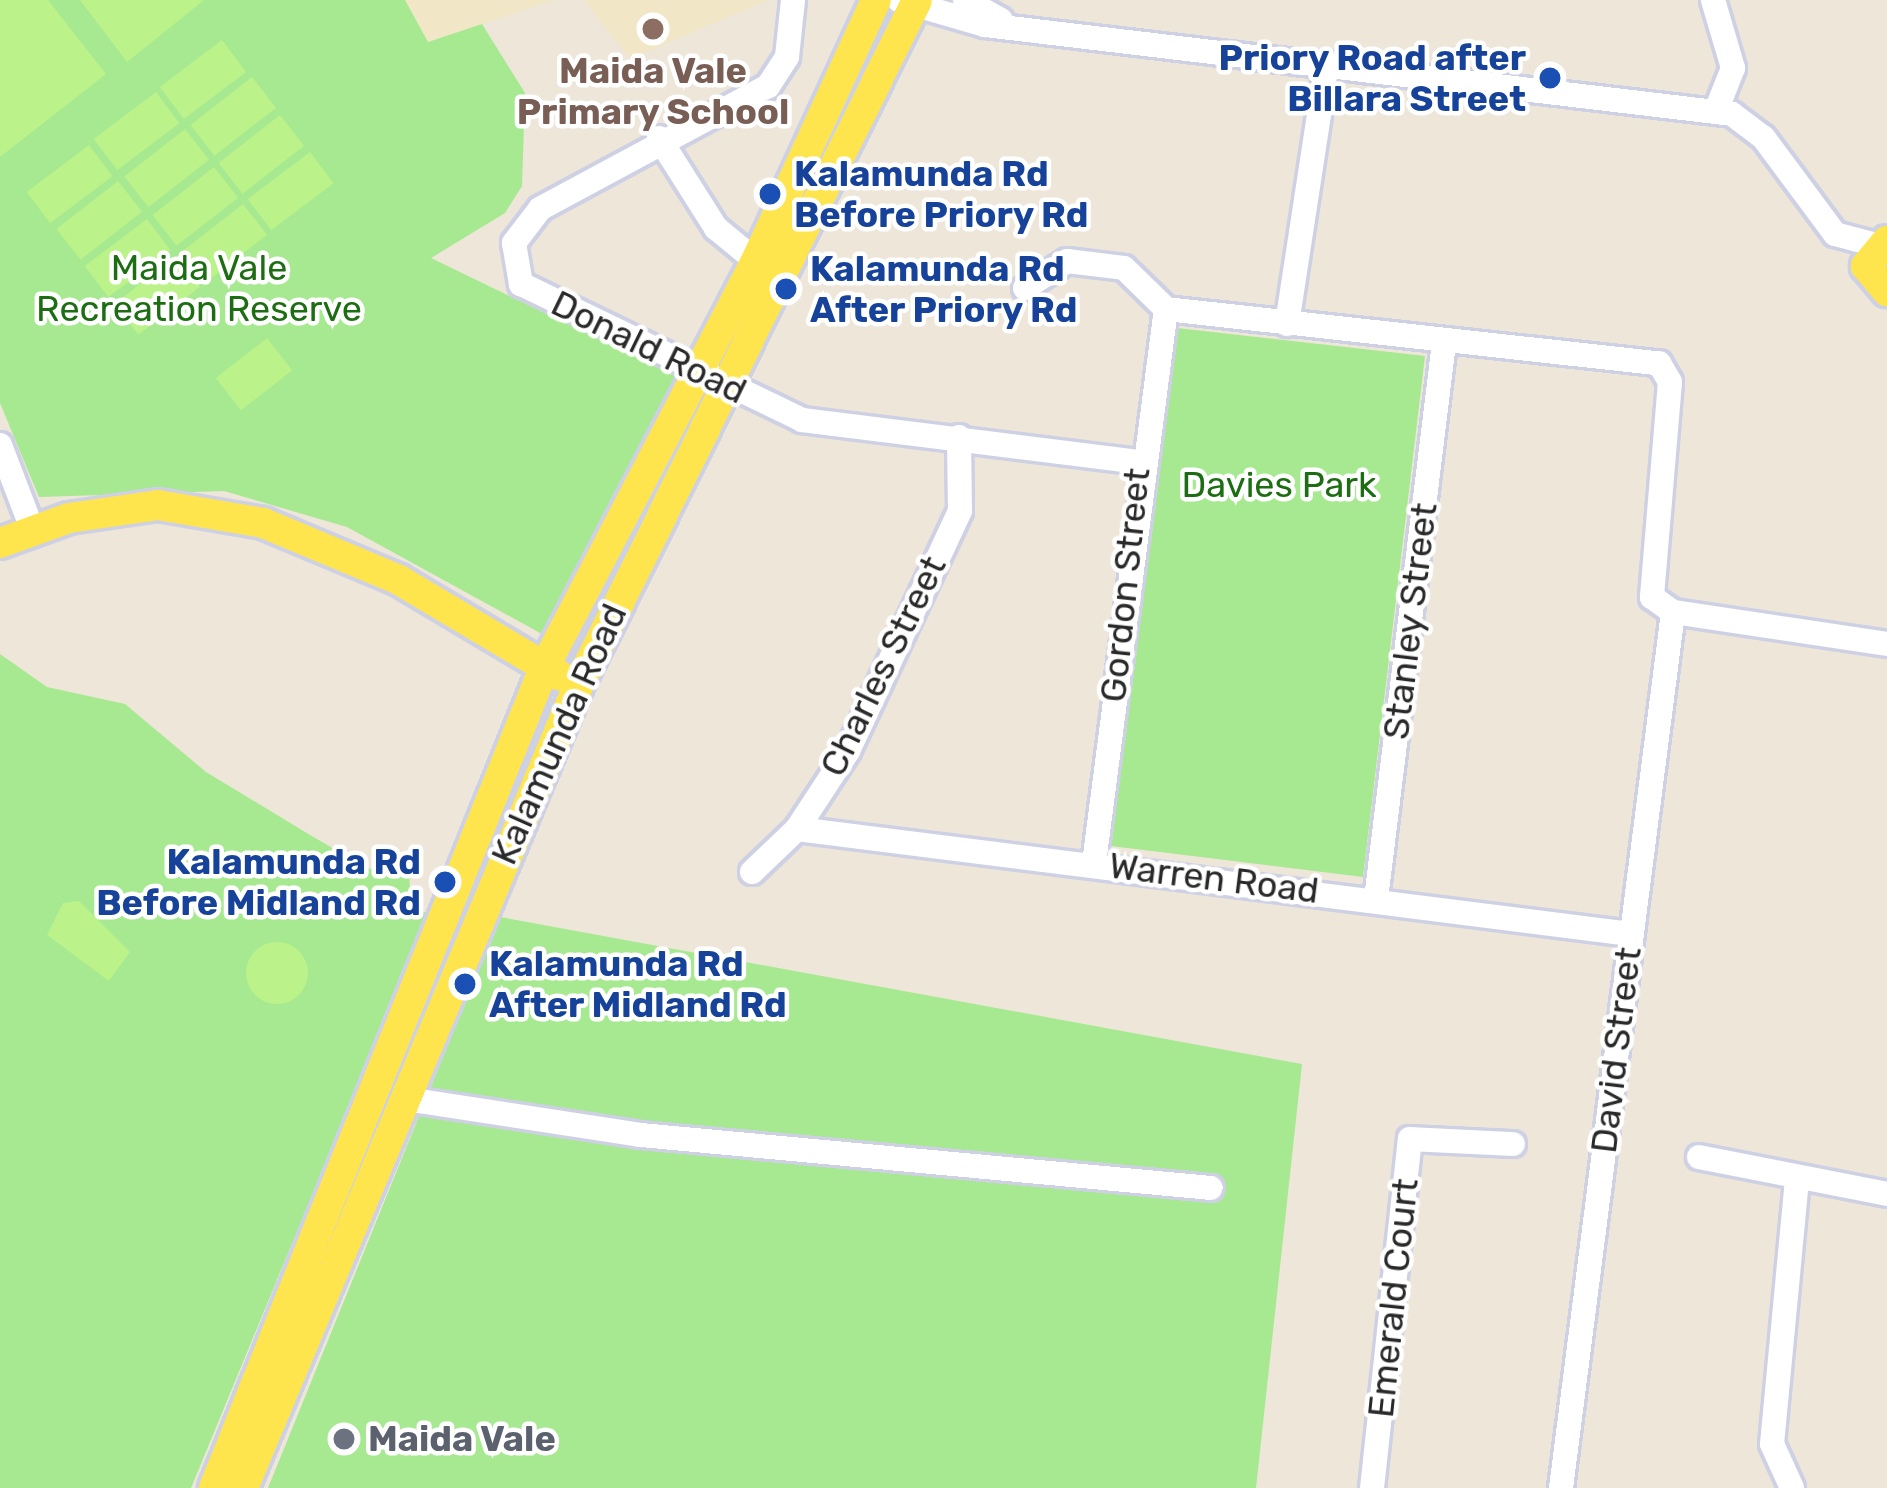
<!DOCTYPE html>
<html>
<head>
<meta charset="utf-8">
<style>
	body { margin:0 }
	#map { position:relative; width:1887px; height:1488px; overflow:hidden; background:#ede6d9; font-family:Rubik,sans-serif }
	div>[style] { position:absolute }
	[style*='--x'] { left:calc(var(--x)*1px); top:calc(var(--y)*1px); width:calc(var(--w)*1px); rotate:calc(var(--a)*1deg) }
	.education>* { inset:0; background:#f1e7c7 }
	.green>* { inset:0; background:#a6e990 }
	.pitch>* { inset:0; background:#bcf28a; transform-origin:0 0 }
	.round { border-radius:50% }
	.roads { filter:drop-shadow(3px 0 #ced0e4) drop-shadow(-3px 0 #ced0e4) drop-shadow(0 3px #ced0e4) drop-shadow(0 -3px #ced0e4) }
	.minor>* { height:24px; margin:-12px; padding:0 12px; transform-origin:12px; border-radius:12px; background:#fff }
	.major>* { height:30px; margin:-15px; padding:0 15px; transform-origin:15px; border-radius:15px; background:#fee54d }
	.dots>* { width:33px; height:33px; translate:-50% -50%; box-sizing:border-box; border:6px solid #fff; border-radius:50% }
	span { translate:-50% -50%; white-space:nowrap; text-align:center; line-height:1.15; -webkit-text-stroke:9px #fff; paint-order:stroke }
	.transit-label { font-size:36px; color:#164399; font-weight:700 }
	.right { translate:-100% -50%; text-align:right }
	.left { translate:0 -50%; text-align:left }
	.education-label { font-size:36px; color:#785e54; font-weight:700 }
	.park-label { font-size:36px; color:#1d6d13 }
	.street-label { font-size:36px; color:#292929 }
	.worship-label { font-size:36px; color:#5b616d; font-weight:700 }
</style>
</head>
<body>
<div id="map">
	<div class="education">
		<i style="clip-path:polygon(405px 0,555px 0,427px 42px)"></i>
		<i style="clip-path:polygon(584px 0,768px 0,630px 59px)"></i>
	</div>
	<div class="green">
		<i style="clip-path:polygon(0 0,405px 0,428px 42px,482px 24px,525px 93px,522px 186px,505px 213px,431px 258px,679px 378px,542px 634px,347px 527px,224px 491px,39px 497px,0 403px)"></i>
		<i style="clip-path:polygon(1177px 328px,1425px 356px,1363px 877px,1111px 846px,1149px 471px)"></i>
		<i style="clip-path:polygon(0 654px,47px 687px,125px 704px,206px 772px,310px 835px,367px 868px,409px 876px,412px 905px,428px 914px,191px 1488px,0 1488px)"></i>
		<i style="clip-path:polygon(500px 917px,1302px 1064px,1256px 1488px,268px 1488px)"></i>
	</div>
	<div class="pitch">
		<i style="clip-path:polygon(0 0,48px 0,106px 74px,0 157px)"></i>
		<i style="clip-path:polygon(80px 0,204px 0,127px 62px)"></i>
		<i style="left:222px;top:40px;width:40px;height:78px;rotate:53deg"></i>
		<i style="left:252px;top:77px;width:39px;height:78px;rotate:52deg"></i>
		<i style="left:156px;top:92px;width:39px;height:78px;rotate:53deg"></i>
		<i style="left:280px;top:115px;width:39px;height:78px;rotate:52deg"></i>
		<i style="left:185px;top:129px;width:39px;height:77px;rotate:52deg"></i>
		<i style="left:89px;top:145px;width:39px;height:78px;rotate:53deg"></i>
		<i style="left:310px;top:152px;width:39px;height:78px;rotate:53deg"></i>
		<i style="left:214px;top:167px;width:39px;height:78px;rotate:52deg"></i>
		<i style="left:118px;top:181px;width:39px;height:78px;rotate:52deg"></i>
		<i style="left:243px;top:204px;width:39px;height:78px;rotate:52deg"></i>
		<i style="left:147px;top:219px;width:39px;height:78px;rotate:53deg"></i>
		<i style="left:176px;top:256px;width:39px;height:78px;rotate:52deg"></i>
		<i style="left:267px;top:338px;width:41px;height:65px;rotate:52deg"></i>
		<i style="clip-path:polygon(79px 901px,130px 952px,109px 981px,47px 935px,63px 903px)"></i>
		<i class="round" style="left:246px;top:942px;width:62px;height:62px"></i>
	</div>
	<div class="roads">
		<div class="minor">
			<i style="--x:793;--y:0;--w:57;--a:96"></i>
			<i style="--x:787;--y:57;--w:35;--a:123"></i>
			<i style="--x:768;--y:86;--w:259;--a:151.7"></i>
			<i style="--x:540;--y:209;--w:43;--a:127.4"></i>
			<i style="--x:514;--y:243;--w:42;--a:80.3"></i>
			<i style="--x:521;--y:284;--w:312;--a:25.8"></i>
			<i style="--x:802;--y:420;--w:339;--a:7.1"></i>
			<i style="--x:899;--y:0;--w:90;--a:16.2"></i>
			<i style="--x:985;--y:25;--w:752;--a:6.79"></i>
			<i style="--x:1732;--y:114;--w:39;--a:37"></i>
			<i style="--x:1763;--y:137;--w:121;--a:53.4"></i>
			<i style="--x:1835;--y:234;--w:42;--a:15"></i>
			<i style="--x:965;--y:0;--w:41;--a:29.1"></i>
			<i style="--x:1713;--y:0;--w:71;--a:73.6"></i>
			<i style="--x:1733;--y:68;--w:46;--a:111.6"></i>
			<i style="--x:659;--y:138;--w:107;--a:57.7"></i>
			<i style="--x:716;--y:228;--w:52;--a:39.5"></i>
			<i style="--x:1025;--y:288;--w:50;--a:-32.7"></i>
			<i style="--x:1067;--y:261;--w:57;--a:7"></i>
			<i style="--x:1124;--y:268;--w:59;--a:44.3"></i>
			<i style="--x:1166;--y:309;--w:496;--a:6.3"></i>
			<i style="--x:1659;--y:363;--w:22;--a:60"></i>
			<i style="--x:1670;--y:382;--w:216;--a:94.8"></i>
			<i style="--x:1652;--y:597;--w:26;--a:36"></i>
			<i style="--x:1673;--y:612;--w:216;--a:8.5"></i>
			<i style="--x:1287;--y:324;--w:264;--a:-81.3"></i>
			<i style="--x:0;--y:445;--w:90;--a:69.1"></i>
			<i style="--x:797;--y:829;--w:840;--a:7.18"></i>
			<i style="--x:1094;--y:863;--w:559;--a:-82.6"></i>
			<i style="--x:752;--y:872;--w:62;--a:-43.7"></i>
			<i style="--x:797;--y:829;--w:93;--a:-56.8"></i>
			<i style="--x:848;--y:751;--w:265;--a:-65"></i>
			<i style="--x:960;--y:511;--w:74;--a:-90.8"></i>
			<i style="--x:1376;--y:899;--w:560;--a:-83.03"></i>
			<i style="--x:406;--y:1099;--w:238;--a:8.7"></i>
			<i style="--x:641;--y:1135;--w:572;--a:5.31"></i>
			<i style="--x:1699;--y:1157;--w:192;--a:11.1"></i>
			<i style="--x:1372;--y:1488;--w:351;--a:-83.8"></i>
			<i style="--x:1410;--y:1139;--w:103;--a:2.8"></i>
			<i style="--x:1561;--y:1488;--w:883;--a:-82.71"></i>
			<i style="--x:1792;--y:1488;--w:48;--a:-114.4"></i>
			<i style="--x:1772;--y:1444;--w:264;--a:-84.6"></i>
		</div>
		<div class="major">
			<i style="--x:1887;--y:241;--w:33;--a:130"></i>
			<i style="--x:1866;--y:266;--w:33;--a:50"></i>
			<i style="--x:0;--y:543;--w:73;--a:-19.9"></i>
			<i style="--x:69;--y:518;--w:90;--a:-8.3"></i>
			<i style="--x:158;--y:505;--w:107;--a:9.7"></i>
			<i style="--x:263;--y:523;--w:147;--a:22.7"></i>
			<i style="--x:399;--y:580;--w:187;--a:30.8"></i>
			<i style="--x:214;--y:1488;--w:884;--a:-68.08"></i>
			<i style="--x:544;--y:668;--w:459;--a:-62.5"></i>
			<i style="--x:756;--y:261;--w:287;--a:-65.3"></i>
			<i style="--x:243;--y:1488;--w:869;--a:-67.33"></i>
			<i style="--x:578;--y:686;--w:765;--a:-63.7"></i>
		</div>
	</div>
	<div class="dots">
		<i style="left:653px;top:29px;background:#8d6e63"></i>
		<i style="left:1550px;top:78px;background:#1a4fb4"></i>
		<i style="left:770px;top:194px;background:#1a4fb4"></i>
		<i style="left:786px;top:289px;background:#1a4fb4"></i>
		<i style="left:445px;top:882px;background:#1a4fb4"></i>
		<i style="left:465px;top:984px;background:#1a4fb4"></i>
		<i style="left:344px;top:1439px;background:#6b7280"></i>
	</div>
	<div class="transit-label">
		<span class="right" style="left:1526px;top:78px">Priory Road after<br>Billara Street</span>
		<span class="left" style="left:794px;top:194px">Kalamunda Rd<br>Before Priory Rd</span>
		<span class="left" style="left:810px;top:289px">Kalamunda Rd<br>After Priory Rd</span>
		<span class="right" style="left:421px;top:882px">Kalamunda Rd<br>Before Midland Rd</span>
		<span class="left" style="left:489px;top:984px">Kalamunda Rd<br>After Midland Rd</span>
	</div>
	<div class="education-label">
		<span style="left:653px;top:91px">Maida Vale<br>Primary School</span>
	</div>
	<div class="park-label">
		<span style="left:199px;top:288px">Maida Vale<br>Recreation Reserve</span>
		<span style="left:1279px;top:485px">Davies Park</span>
	</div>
	<div class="street-label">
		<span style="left:649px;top:347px;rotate:26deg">Donald Road</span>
		<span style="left:1125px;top:585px;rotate:-84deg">Gordon Street</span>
		<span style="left:1410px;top:621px;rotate:-83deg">Stanley Street</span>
		<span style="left:883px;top:666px;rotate:-64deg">Charles Street</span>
		<span style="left:559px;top:734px;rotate:-66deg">Kalamunda Road</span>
		<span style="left:1214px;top:878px;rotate:7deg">Warren Road</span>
		<span style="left:1616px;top:1050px;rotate:-83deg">David Street</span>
		<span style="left:1393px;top:1298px;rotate:-84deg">Emerald Court</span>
	</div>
	<div class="worship-label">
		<span class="left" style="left:368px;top:1439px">Maida Vale</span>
	</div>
</div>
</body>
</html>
